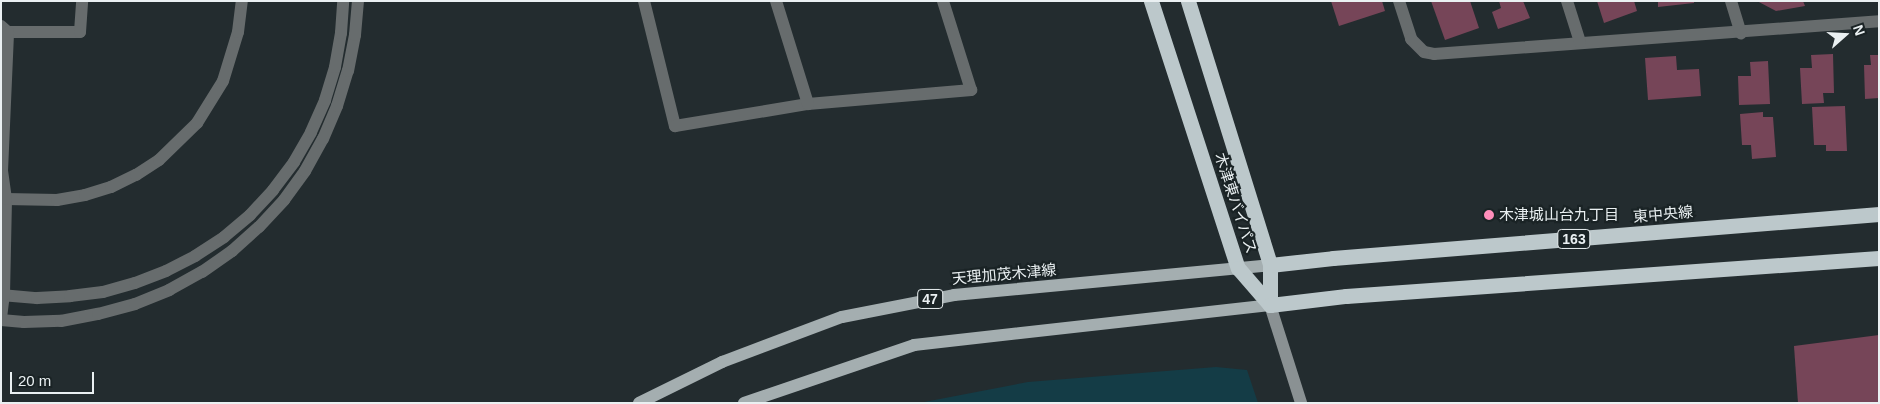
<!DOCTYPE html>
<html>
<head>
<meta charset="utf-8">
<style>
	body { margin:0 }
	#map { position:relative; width:1880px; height:404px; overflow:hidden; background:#232c2f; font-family:Helvetica,"Noto Sans JP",sans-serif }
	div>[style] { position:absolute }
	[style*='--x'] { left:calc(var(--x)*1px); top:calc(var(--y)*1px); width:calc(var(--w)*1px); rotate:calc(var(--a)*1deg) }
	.green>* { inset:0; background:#143c46 }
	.building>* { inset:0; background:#764558 }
	.street>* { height:12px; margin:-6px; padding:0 6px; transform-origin:6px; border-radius:6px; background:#676c6d }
	.secondary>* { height:12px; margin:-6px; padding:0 6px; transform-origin:6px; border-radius:6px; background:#8a9193 }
	.primary>* { height:12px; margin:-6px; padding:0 6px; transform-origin:6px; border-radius:6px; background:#a4aeb0 }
	.highway>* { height:15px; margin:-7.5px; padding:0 7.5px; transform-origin:7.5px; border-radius:7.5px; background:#bcc8cb }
	.dots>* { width:14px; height:14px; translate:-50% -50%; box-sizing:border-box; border:2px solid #1a2325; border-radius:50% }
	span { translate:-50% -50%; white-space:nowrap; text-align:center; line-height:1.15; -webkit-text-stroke:4.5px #1a2325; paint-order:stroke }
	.shield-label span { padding:1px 4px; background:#1a2325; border:1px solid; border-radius:4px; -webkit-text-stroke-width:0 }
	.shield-label { font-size:14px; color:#eaf0f2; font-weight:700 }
	.street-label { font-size:15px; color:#eaf0f2 }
	.poi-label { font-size:15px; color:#eaf0f2 }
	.left { translate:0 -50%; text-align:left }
	.frame { position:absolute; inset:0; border:2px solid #eaf0f2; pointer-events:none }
	.north { position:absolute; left:1820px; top:10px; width:50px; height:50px; -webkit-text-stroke:4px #1a2325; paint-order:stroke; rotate:71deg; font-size:14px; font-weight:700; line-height:20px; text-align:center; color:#eaf0f2 }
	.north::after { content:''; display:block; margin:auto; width:18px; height:22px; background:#eaf0f2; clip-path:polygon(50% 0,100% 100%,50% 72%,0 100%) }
	.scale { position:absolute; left:10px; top:372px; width:84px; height:22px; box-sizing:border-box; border:2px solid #eaf0f2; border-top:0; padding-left:6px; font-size:15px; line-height:18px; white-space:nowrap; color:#eaf0f2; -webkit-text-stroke:4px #1a2325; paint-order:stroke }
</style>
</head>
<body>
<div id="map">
	<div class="green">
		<i style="clip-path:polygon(1216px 367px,1247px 370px,1258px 403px,919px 403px,1028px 382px)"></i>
	</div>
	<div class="building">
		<i style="clip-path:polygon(1331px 1px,1382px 1px,1385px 11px,1339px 26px)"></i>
		<i style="clip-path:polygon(1431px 1px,1470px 1px,1479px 28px,1445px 40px)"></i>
		<i style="clip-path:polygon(1499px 1px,1523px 1px,1530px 18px,1498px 29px,1492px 12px,1501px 8px)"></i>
		<i style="clip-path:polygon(1597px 1px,1634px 1px,1637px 11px,1604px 23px)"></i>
		<i style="clip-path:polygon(1658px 1px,1694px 1px,1694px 3px,1658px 7px)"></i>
		<i style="clip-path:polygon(1757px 1px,1803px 1px,1805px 6px,1776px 11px)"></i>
		<i style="clip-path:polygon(1833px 54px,1834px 93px,1823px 93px,1824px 103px,1802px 104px,1800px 68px,1812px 68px,1811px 55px)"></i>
		<i style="clip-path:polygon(1870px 55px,1879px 55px,1879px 98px,1865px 99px,1864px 65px,1871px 65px)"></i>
		<i style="clip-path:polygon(1676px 56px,1677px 70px,1699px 69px,1701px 96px,1648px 100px,1645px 58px)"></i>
		<i style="clip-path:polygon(1768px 61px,1770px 104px,1739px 105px,1738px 76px,1751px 76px,1750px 62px)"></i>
		<i style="clip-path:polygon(1845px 106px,1847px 151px,1826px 151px,1826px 145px,1814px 145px,1812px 107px)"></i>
		<i style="clip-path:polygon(1763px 112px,1763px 117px,1773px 117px,1776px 157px,1752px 159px,1751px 145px,1742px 145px,1740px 114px)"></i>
		<i style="clip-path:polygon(1879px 335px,1879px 403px,1798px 403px,1794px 346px)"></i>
	</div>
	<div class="street">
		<i style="--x:644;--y:1;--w:129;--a:76.1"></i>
		<i style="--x:675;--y:126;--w:135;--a:-9.4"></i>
		<i style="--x:808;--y:104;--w:164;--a:-4.9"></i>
		<i style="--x:971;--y:90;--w:93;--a:-107.5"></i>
		<i style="--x:776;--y:1;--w:108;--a:72.7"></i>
		<i style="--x:1399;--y:1;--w:40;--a:72"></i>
		<i style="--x:1411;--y:39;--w:18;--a:45"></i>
		<i style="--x:1424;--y:52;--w:10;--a:11"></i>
		<i style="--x:1434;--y:54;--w:446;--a:-4.2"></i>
		<i style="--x:1567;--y:1;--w:43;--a:72.4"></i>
		<i style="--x:1731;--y:1;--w:34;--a:73"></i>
		<i style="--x:1;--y:26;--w:9;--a:41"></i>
		<i style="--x:8;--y:32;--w:72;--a:0"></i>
		<i style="--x:80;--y:32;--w:31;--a:-86"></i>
		<i style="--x:6;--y:199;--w:51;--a:1.1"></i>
		<i style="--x:57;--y:200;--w:28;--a:-10"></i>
		<i style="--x:85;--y:195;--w:27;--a:-17"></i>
		<i style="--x:111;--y:187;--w:28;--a:-26"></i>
		<i style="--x:136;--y:175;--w:27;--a:-33"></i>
		<i style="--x:159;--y:160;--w:53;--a:-44.2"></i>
		<i style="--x:197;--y:123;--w:49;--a:-58.2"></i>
		<i style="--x:223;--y:81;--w:51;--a:-73"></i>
		<i style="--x:238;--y:32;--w:31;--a:-83"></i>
		<i style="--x:1;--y:295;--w:36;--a:5"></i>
		<i style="--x:37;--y:298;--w:33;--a:-3"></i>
		<i style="--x:70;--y:296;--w:33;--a:-7"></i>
		<i style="--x:103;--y:292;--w:33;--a:-16"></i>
		<i style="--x:135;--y:283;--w:33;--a:-21"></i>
		<i style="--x:166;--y:271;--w:33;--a:-27"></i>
		<i style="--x:195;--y:256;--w:35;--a:-33"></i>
		<i style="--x:224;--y:237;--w:34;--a:-40"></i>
		<i style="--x:250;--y:215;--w:34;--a:-47"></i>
		<i style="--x:273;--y:190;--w:35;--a:-53"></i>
		<i style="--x:294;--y:162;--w:34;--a:-60"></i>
		<i style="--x:311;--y:132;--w:35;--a:-66"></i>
		<i style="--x:325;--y:100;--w:34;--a:-73"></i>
		<i style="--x:335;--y:67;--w:35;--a:-80"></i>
		<i style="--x:341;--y:33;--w:32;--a:-86"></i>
		<i style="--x:1;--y:318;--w:23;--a:-83"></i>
		<i style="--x:4;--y:295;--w:96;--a:-88.8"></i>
		<i style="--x:6;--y:199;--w:28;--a:-98"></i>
		<i style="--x:2;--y:171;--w:139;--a:-87.5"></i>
		<i style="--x:1;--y:320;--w:23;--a:5"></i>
		<i style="--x:24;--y:322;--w:37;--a:-2"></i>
		<i style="--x:61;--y:321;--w:38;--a:-11"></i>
		<i style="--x:98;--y:314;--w:38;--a:-15"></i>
		<i style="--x:135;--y:304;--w:37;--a:-22"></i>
		<i style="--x:169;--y:290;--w:38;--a:-29"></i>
		<i style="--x:202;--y:272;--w:37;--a:-35"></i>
		<i style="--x:232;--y:251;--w:36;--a:-42"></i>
		<i style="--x:259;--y:227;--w:37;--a:-47"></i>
		<i style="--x:284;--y:200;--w:36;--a:-54"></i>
		<i style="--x:305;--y:171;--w:37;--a:-61"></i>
		<i style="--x:323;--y:139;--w:36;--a:-67"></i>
		<i style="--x:337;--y:106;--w:37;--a:-73"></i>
		<i style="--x:348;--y:71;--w:37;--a:-79"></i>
		<i style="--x:355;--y:35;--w:34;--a:-85"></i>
	</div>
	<div class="secondary">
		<i style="--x:1270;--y:305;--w:103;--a:72.4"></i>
	</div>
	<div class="primary">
		<i style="--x:639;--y:403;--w:93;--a:-26.3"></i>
		<i style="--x:722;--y:362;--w:128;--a:-20.6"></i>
		<i style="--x:842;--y:317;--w:114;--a:-11.1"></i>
		<i style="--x:954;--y:295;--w:317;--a:-5.4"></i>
		<i style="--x:744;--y:403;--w:180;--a:-18.8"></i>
		<i style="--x:914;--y:345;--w:358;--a:-6.4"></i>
	</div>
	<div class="highway">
		<i style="--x:1151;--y:1;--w:281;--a:72"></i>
		<i style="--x:1238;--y:268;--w:49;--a:49.1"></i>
		<i style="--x:1188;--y:1;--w:276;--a:72.7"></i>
		<i style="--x:1270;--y:265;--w:40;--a:90"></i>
		<i style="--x:1270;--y:265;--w:63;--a:-6.3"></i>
		<i style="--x:1333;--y:258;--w:548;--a:-4.61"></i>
		<i style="--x:1270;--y:305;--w:77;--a:-6.8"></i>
		<i style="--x:1346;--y:296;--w:534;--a:-4.08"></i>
	</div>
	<div class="dots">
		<i style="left:1489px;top:215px;background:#ff8eba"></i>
	</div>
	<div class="shield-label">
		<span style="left:1574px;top:239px">163</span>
		<span style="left:930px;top:299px">47</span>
	</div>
	<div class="street-label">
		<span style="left:1236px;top:203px;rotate:72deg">木津東バイパス</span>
		<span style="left:1663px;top:214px;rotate:-5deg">東中央線</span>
		<span style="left:1004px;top:274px;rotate:-5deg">天理加茂木津線</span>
	</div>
	<div class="poi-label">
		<span class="left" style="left:1499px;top:215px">木津城山台九丁目</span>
	</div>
	<div class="frame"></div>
	<div class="north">N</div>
	<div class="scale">20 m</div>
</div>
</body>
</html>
